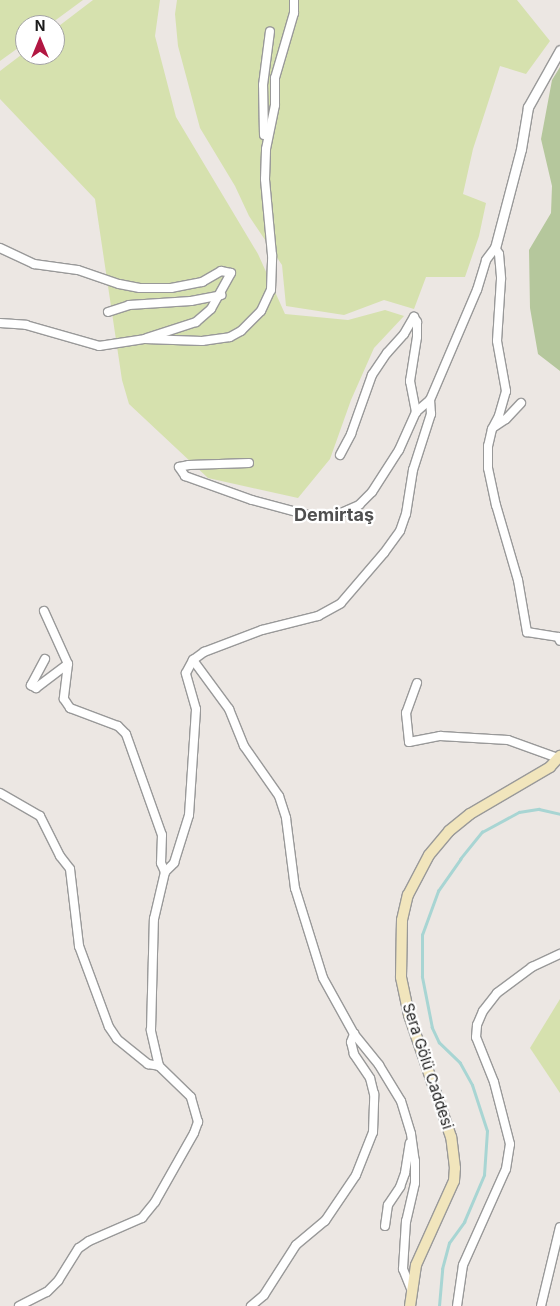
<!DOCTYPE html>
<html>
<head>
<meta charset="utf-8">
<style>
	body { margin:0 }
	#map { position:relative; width:560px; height:1306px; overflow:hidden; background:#ece7e3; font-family:Inter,sans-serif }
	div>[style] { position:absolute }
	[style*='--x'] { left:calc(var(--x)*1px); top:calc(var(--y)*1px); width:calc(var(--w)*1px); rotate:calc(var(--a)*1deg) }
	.grass>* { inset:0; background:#d6e1ae }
	.forest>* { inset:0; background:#b5c79c }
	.stream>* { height:2.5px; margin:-1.25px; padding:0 1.25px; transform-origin:1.25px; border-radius:1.25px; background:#a8d5d3 }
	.roads { filter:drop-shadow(1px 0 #999) drop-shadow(-1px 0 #999) drop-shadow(0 1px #999) drop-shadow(0 -1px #999) }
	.minor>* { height:8px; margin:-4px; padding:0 4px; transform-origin:4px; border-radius:4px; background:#fff }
	.tertiary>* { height:9px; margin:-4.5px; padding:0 4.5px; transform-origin:4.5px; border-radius:4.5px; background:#fff }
	.secondary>* { height:10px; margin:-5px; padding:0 5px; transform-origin:5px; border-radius:5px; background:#f1e5bc }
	span { translate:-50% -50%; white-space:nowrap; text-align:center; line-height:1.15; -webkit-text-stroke:4.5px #fff; paint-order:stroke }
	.street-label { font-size:15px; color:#1c1c1c }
	.quarter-label { font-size:18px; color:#4f4f4f; font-weight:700 }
	.north { position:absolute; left:15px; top:15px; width:50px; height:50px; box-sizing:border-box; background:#fff; border:1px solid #a4a4a4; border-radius:50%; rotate:0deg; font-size:14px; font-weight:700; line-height:20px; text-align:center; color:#1c1c1c }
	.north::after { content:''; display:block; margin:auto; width:18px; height:22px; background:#b21742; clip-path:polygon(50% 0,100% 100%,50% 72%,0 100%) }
</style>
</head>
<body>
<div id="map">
	<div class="grass">
		<i style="clip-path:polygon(0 0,83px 0,49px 25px,25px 25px,25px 43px,0 61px)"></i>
		<i style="clip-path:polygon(93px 0,160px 0,155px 36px,176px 117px,258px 254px,285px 314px,348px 320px,385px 310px,404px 316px,374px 348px,351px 400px,330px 459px,298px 498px,208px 478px,129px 404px,122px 380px,95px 199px,0 99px,0 71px,25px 52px,25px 55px,55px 55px,55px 29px)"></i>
		<i style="clip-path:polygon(177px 0,517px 0,550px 41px,526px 74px,500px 66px,473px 149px,463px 194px,486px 203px,479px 236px,465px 277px,426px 277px,414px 309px,384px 300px,344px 315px,286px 306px,282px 265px,249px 216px,235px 186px,200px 128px,178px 46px,175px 14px)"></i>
		<i style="clip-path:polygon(560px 999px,560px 1093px,530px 1048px)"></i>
	</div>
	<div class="forest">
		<i style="clip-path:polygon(560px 67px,560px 371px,538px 354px,530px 308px,529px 250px,551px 213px,552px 186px,541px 139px,552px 80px)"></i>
	</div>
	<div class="stream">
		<i style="--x:439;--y:1306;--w:37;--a:-85"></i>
		<i style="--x:442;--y:1269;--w:27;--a:-75"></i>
		<i style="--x:449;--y:1243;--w:26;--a:-54"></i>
		<i style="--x:464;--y:1222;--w:51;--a:-66.9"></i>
		<i style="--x:484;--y:1175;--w:44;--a:-86.1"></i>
		<i style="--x:487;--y:1131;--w:48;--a:-108.1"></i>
		<i style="--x:472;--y:1085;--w:25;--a:-119"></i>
		<i style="--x:460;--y:1063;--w:29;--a:-136"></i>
		<i style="--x:439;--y:1043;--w:17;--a:-115"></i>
		<i style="--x:432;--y:1028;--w:52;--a:-101.1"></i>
		<i style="--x:422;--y:977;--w:42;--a:-90"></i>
		<i style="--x:422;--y:935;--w:47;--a:-70"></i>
		<i style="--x:438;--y:891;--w:39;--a:-55"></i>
		<i style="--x:460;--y:859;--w:35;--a:-51"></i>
		<i style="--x:482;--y:832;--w:42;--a:-28.4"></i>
		<i style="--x:519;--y:812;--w:20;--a:-9"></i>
		<i style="--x:539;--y:809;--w:22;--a:13"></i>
	</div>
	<div class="roads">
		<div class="minor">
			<i style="--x:264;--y:135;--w:50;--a:-91.1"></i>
			<i style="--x:263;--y:85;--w:54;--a:-82.6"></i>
			<i style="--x:0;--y:248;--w:38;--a:25"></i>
			<i style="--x:34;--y:264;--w:44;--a:7.8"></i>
			<i style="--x:78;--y:270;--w:43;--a:18.9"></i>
			<i style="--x:119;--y:284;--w:21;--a:11"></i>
			<i style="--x:140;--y:288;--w:31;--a:0"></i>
			<i style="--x:171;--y:288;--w:32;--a:-11"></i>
			<i style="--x:202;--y:282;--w:22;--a:-30"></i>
			<i style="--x:221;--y:271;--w:10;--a:11"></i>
			<i style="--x:231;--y:273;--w:41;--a:119.1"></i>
			<i style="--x:211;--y:309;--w:20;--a:139"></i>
			<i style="--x:196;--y:322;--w:52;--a:161.9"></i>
			<i style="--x:108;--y:312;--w:22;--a:-18"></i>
			<i style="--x:129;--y:305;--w:62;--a:-3.7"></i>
			<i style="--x:191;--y:301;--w:31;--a:-11"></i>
			<i style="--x:0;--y:323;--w:26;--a:4"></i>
			<i style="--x:26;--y:325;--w:76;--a:16"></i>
			<i style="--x:99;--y:346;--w:47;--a:-8.7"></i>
			<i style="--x:145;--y:339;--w:57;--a:2"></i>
			<i style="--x:202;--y:341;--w:28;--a:-8"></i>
			<i style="--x:230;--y:337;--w:13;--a:-29"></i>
			<i style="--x:241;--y:331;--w:28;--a:-45"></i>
			<i style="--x:261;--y:311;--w:23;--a:-65"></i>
			<i style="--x:271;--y:290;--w:35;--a:-88"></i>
			<i style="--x:272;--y:255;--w:76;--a:-95.3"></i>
			<i style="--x:265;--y:179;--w:30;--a:-88"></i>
			<i style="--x:266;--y:149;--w:45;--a:-78.4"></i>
			<i style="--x:275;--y:105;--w:27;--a:-90"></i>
			<i style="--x:275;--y:78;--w:68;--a:-73.7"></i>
			<i style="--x:294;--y:13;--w:13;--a:-90"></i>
			<i style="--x:494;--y:427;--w:14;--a:-34"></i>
			<i style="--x:506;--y:419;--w:22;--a:-47"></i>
			<i style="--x:340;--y:455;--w:24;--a:-62"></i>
			<i style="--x:351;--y:434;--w:63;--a:-70.4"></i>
			<i style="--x:372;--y:375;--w:27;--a:-56"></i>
			<i style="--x:387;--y:353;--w:25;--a:-48"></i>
			<i style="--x:404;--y:334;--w:20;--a:-60"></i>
			<i style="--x:414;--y:317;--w:6;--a:59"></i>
			<i style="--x:417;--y:322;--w:15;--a:90"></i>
			<i style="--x:417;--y:337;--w:45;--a:99"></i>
			<i style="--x:410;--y:381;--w:32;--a:79"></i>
			<i style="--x:249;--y:463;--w:60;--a:178.1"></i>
			<i style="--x:189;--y:465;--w:10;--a:169"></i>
			<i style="--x:179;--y:467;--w:11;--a:56"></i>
			<i style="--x:185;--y:476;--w:71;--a:19.7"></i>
			<i style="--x:252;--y:500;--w:65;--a:15.1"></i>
			<i style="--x:315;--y:517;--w:17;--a:0"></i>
			<i style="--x:332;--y:517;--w:30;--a:-24"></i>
			<i style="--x:359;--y:505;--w:18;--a:-45"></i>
			<i style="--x:372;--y:492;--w:50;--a:-57.3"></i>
			<i style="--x:399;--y:450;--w:42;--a:-65.9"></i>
			<i style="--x:416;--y:412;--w:18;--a:-41"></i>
			<i style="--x:430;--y:400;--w:120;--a:-66.9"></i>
			<i style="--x:477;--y:290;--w:31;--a:-73"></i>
			<i style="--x:486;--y:260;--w:15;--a:-53"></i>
			<i style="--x:495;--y:248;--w:7;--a:56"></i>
			<i style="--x:499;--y:254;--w:25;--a:85"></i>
			<i style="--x:501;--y:279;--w:62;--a:93.7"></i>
			<i style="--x:497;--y:341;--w:51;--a:79.8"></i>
			<i style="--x:506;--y:391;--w:26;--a:106"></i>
			<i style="--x:499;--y:416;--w:15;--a:118"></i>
			<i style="--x:492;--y:429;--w:17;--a:103"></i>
			<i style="--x:488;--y:446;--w:22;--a:90"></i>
			<i style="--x:488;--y:468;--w:38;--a:78"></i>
			<i style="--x:496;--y:505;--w:78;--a:73.7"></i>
			<i style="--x:518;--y:580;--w:53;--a:80.2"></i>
			<i style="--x:527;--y:632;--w:31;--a:9"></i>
			<i style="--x:558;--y:637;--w:4;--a:63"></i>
			<i style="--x:44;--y:611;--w:58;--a:65.6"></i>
			<i style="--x:68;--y:664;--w:35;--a:97"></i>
			<i style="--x:64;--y:699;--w:11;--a:56"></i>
			<i style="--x:70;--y:708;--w:51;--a:20.6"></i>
			<i style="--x:118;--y:726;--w:11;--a:45"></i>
			<i style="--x:126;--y:734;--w:107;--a:70.4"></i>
			<i style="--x:162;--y:835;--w:28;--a:92"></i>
			<i style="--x:161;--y:863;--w:10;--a:66"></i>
			<i style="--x:45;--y:659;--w:30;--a:118"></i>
			<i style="--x:31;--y:685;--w:6;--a:31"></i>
			<i style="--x:36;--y:688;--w:40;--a:-37"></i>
			<i style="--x:193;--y:660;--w:61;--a:53.7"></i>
			<i style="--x:229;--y:709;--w:40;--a:68"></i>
			<i style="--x:244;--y:746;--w:61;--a:55"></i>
			<i style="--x:279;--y:796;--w:23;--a:72"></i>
			<i style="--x:286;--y:818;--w:71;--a:82.7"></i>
			<i style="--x:295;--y:888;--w:94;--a:72.7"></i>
			<i style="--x:323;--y:978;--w:64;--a:61"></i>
			<i style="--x:354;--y:1034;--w:40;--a:51"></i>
			<i style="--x:379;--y:1065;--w:42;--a:58.6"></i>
			<i style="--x:401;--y:1101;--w:34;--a:73"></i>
			<i style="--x:411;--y:1134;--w:27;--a:82"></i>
			<i style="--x:415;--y:1161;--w:22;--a:90"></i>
			<i style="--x:415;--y:1183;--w:39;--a:103"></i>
			<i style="--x:406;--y:1221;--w:48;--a:93.6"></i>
			<i style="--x:403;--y:1269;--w:24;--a:68"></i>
			<i style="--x:417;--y:683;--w:32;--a:110"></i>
			<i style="--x:406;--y:713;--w:29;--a:84"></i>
			<i style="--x:409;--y:742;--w:32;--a:-11"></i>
			<i style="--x:440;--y:736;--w:68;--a:3.4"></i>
			<i style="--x:508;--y:740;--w:53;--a:19.8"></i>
			<i style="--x:0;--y:793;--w:46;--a:29.9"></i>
			<i style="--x:40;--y:816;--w:45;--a:63.4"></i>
			<i style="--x:60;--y:856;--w:16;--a:52"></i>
			<i style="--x:70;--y:869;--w:78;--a:83.3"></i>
			<i style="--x:79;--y:946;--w:86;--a:69.7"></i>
			<i style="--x:109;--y:1027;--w:14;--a:56"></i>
			<i style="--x:117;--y:1039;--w:40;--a:39"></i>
			<i style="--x:148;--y:1064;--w:11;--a:10"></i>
			<i style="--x:385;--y:1226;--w:21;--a:-82"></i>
			<i style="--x:388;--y:1205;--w:22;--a:-56"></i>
			<i style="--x:400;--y:1187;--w:15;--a:-70"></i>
			<i style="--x:405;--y:1173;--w:30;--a:-81"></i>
			<i style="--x:19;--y:1306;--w:31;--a:-27"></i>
			<i style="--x:47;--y:1292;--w:16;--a:-45"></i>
			<i style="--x:58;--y:1281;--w:39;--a:-58"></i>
			<i style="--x:79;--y:1248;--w:12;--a:-35"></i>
			<i style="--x:89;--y:1241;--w:58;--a:-23.5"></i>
			<i style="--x:142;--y:1218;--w:21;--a:-51"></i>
			<i style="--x:155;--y:1202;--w:79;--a:-60.5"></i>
			<i style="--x:194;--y:1133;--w:12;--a:-70"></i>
			<i style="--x:198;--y:1122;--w:26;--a:-106"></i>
			<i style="--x:191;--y:1097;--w:45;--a:-135.9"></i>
			<i style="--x:159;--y:1066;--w:37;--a:-103"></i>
			<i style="--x:151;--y:1030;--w:111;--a:-88.5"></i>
			<i style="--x:154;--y:919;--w:48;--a:-76.8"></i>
			<i style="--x:165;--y:872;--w:13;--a:-45"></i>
			<i style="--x:174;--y:863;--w:50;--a:-72.6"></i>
			<i style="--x:189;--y:815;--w:106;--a:-86.2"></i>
			<i style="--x:196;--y:709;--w:37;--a:-106"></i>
			<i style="--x:186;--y:673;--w:15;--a:-62"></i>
			<i style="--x:193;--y:660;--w:14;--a:-36"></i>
			<i style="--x:204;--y:652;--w:62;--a:-20.8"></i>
			<i style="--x:262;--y:630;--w:58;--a:-14"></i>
			<i style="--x:318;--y:616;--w:26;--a:-29"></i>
			<i style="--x:341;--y:603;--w:66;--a:-49.3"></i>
			<i style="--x:384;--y:553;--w:27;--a:-54"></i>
			<i style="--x:400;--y:531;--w:18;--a:-71"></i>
			<i style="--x:406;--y:514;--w:45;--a:-81"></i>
			<i style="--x:413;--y:470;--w:59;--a:-72.2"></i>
			<i style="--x:431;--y:414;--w:14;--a:-94"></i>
			<i style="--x:251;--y:1306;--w:17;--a:-40"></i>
			<i style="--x:264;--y:1295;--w:59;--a:-57.4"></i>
			<i style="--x:296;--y:1245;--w:38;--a:-40"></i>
			<i style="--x:325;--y:1221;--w:55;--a:-56"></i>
			<i style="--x:356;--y:1175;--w:46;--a:-68.4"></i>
			<i style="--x:373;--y:1132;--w:38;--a:-88"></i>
			<i style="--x:374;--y:1094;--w:16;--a:-104"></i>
			<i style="--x:370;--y:1078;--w:29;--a:-124"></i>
			<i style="--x:354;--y:1054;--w:12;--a:-104"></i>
			<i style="--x:351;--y:1042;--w:9;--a:-69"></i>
			<i style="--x:457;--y:1306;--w:41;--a:-81.7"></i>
			<i style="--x:463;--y:1265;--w:105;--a:-65.9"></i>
			<i style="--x:506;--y:1169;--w:25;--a:-81"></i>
			<i style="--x:510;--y:1144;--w:64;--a:-104.5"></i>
			<i style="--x:494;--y:1082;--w:48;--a:-111.8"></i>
			<i style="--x:476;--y:1037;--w:12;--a:-85"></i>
			<i style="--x:477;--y:1025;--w:15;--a:-67"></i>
			<i style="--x:483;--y:1011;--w:23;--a:-52"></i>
			<i style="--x:497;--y:993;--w:44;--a:-36.6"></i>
			<i style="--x:532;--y:967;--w:31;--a:-25"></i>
			<i style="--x:541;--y:1306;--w:81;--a:-76.5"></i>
		</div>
		<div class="tertiary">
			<i style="--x:495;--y:248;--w:102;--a:-75.3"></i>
			<i style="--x:521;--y:149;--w:43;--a:-80.5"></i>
			<i style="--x:528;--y:107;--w:65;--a:-60.7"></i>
		</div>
		<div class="secondary">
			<i style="--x:410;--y:1306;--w:41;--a:-81.7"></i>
			<i style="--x:416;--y:1265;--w:92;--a:-65.7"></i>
			<i style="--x:454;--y:1181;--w:13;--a:-86"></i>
			<i style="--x:455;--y:1168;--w:31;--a:-97"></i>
			<i style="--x:451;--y:1137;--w:129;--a:-109"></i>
			<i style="--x:409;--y:1015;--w:39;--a:-102"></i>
			<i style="--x:401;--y:977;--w:57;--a:-89"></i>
			<i style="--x:402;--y:920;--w:26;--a:-77"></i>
			<i style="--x:408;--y:895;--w:45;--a:-62.3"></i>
			<i style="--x:429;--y:855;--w:31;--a:-50"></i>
			<i style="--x:449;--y:831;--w:27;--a:-39"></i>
			<i style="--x:470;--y:814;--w:93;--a:-30.4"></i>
			<i style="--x:550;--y:767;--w:15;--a:-48"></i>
		</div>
	</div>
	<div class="street-label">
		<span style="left:428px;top:1066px;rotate:72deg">Sera Gölü Caddesi</span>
	</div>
	<div class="quarter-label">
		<span style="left:334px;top:515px">Demirtaş</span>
	</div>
	<div class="north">N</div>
</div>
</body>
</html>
